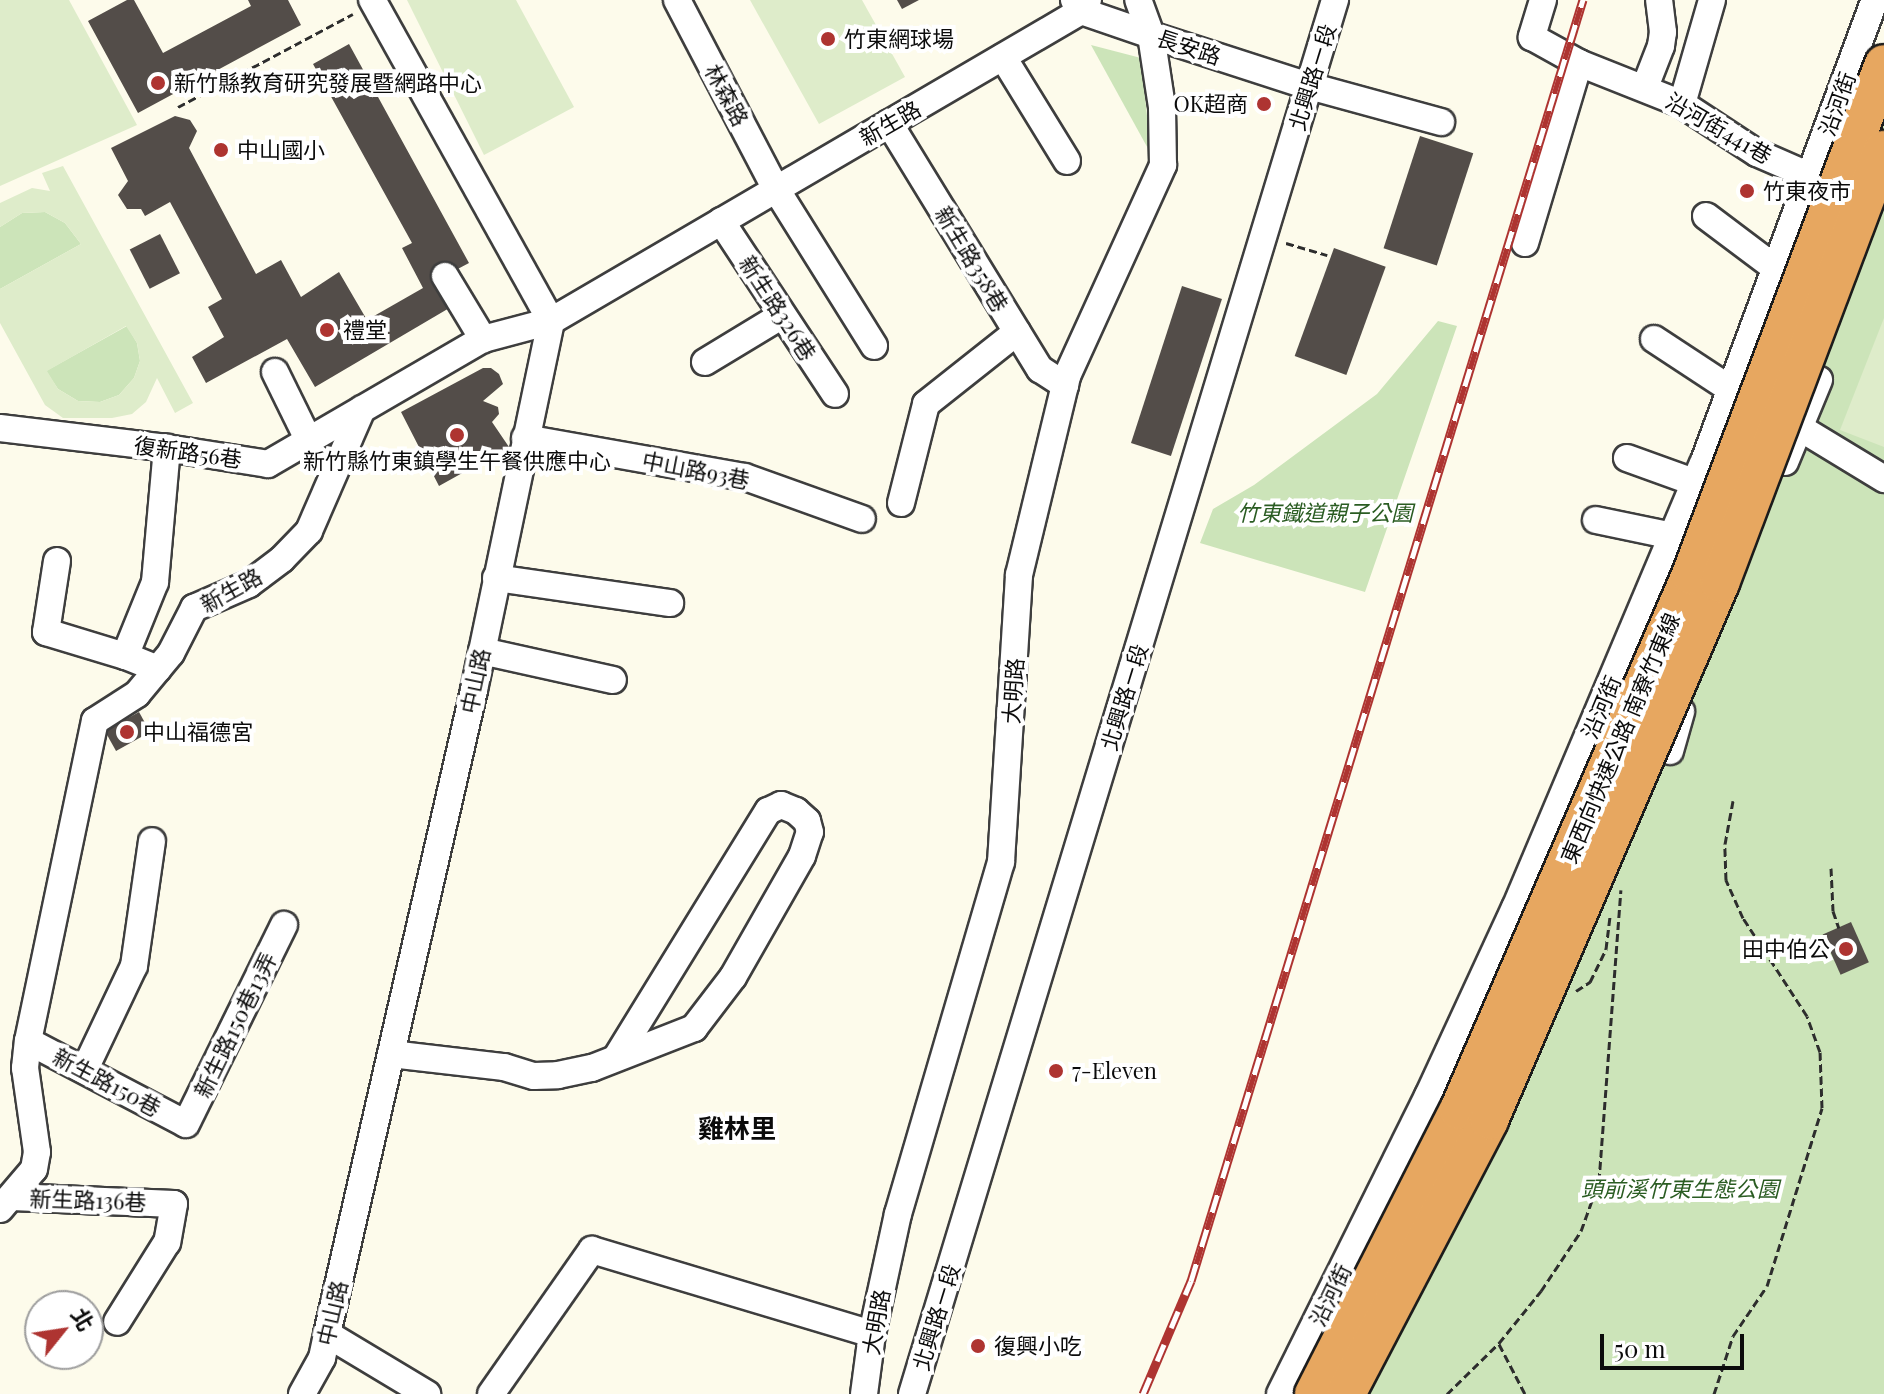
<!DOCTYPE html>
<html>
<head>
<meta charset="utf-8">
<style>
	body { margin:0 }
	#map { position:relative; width:1884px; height:1394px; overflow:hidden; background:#fdfbeb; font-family:"Playfair Display","Noto Sans TC",serif }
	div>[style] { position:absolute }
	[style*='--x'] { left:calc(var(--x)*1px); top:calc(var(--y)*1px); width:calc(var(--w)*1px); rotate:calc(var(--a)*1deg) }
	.green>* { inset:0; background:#cce4b9 }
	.pitch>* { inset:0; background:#deecca }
	.building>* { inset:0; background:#534d49; transform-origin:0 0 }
	.path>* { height:3px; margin-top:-1.5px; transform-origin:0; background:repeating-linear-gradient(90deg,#2d2d2d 0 8px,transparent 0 12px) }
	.roads { filter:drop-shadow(2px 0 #3e3e3e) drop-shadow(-2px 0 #3e3e3e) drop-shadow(0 2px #3e3e3e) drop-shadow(0 -2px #3e3e3e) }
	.minor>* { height:26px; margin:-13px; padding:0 13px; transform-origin:13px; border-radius:13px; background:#fff }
	.rail>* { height:9px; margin-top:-4.5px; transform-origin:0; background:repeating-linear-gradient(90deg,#fff 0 18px,#ae3431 0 36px); box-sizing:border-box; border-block:2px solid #ae3431 }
	.bridges { filter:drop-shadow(2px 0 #1c1c1c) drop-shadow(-2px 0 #1c1c1c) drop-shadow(0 2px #1c1c1c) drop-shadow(0 -2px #1c1c1c) }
	.highway-bridge>* { height:38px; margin:-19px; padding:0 19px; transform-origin:19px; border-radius:19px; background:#e7a760 }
	.dots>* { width:22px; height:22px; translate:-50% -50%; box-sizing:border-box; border:4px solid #fff; border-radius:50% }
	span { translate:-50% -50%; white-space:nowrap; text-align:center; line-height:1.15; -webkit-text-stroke:8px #fff; paint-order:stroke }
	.poi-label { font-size:22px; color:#0b0b0b }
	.left { translate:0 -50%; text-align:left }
	.right { translate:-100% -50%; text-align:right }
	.street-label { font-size:22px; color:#0b0b0b }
	.park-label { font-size:22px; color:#2a5c22; font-style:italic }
	.quarter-label { font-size:26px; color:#0b0b0b; font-weight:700 }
	.north { position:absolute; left:24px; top:1290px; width:80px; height:80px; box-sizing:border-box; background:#fff; border:2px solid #9d9d9d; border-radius:50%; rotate:60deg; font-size:22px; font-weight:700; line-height:32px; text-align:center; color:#0b0b0b }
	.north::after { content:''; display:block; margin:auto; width:28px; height:36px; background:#ae3431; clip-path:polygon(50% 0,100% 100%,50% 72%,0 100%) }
	.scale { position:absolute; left:1600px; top:1334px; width:144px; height:36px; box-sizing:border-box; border:4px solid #0b0b0b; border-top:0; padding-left:10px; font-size:24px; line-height:28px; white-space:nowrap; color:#0b0b0b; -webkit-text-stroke:6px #fff; paint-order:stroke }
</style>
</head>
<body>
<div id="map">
	<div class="green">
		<i style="clip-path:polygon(1091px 45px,1141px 58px,1151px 154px)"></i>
		<i style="clip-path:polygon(1884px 122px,1884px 1394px,1354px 1394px,1775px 422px)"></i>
		<i style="clip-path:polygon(45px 212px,65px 223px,81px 244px,0 289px,0 227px,22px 213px)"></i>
		<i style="clip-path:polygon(1438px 321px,1457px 326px,1365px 592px,1200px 543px,1213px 509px,1254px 485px,1377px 394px)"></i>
		<i style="clip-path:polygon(127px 326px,137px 343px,140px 361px,134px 378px,119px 395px,100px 402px,78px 401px,58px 389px,46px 371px)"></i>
	</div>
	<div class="pitch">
		<i style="clip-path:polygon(0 0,69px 0,137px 125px,0 186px)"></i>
		<i style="clip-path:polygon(407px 0,516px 0,574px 107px,484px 155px)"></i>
		<i style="clip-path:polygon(750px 0,862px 0,905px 77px,819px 124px)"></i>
		<i style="clip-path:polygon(evenodd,63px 166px,193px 403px,175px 413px,157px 378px,146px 402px,132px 414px,112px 418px,63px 418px,45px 405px,0 323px,0 289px,81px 244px,65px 223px,45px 212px,22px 213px,0 227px,0 203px,32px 188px,50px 191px,42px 173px,63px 166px,126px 326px,137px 343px,140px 361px,134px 378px,119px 395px,100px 402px,78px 401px,58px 389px,47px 371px,126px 326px)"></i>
		<i style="clip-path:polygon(1884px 318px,1884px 447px,1840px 430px)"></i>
	</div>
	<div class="building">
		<i style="clip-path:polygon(127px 0,134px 0,163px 53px,251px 6px,248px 0,288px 0,301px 25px,138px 113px,88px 21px)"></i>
		<i style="clip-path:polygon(897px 0,919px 0,902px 9px)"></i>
		<i style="clip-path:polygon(349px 44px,469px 263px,435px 281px,451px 307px,315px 387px,287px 339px,206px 383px,192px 357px,224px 337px,208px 307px,222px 299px,170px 202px,145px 216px,141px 209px,127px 209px,118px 195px,128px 181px,111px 148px,175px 116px,190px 120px,197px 131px,189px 148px,256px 274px,281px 260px,301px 297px,339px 272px,367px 320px,423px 288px,402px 248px,412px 243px,313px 64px)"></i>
		<i style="left:1420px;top:136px;width:56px;height:118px;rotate:18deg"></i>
		<i style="left:160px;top:234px;width:44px;height:34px;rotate:63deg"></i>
		<i style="left:1334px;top:248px;width:55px;height:115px;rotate:20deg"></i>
		<i style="left:1182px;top:286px;width:42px;height:165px;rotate:18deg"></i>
		<i style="clip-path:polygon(483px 368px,491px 368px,499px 374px,503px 384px,483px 401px,498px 407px,499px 414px,492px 422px,509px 447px,439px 486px,401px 412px)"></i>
		<i style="left:139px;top:712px;width:23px;height:39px;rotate:61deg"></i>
		<i style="left:1851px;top:922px;width:44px;height:31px;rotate:66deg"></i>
	</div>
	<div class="path">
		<i style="--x:178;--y:107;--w:198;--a:-28"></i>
		<i style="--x:1286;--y:243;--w:43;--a:16.3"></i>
		<i style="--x:1831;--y:868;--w:43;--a:87.3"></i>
		<i style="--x:1833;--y:911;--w:18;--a:71"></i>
		<i style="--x:1576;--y:991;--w:17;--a:-33"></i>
		<i style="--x:1590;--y:982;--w:37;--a:-64"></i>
		<i style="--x:1606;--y:949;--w:35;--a:-83"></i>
		<i style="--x:1499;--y:1344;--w:56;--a:62.5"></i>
		<i style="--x:1447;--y:1394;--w:73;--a:-44.4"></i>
		<i style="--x:1499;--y:1343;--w:67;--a:-51.1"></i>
		<i style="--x:1541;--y:1291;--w:72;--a:-56.3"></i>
		<i style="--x:1581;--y:1231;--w:53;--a:-70.2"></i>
		<i style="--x:1599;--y:1181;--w:292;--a:-85.7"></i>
		<i style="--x:1714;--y:1394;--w:61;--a:-71.9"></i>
		<i style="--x:1733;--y:1336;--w:60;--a:-55.8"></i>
		<i style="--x:1767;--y:1286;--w:186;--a:-72.8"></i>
		<i style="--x:1822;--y:1108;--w:56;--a:-92"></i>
		<i style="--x:1820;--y:1052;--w:38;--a:-110"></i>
		<i style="--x:1807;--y:1016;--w:117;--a:-123.1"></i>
		<i style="--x:1743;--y:918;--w:42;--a:-114.1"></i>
		<i style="--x:1726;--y:880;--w:36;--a:-92"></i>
		<i style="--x:1725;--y:844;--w:44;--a:-79.5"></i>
	</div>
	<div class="roads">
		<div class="minor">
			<i style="--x:677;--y:0;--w:213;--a:62.4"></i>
			<i style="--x:776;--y:189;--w:185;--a:58"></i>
			<i style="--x:1074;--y:0;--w:13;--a:58"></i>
			<i style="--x:1081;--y:11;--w:74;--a:18.9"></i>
			<i style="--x:1151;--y:35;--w:166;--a:17.9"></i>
			<i style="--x:1309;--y:86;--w:137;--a:15.3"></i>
			<i style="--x:1543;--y:0;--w:39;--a:107"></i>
			<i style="--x:1532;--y:37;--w:54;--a:29"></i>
			<i style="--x:1579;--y:63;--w:111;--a:21.7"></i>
			<i style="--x:1682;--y:104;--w:90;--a:33.2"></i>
			<i style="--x:1757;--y:153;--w:58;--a:23.5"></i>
			<i style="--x:1003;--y:57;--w:122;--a:58.4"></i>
			<i style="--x:1645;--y:87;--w:44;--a:-68.7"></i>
			<i style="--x:1661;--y:46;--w:14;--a:-82"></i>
			<i style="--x:1663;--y:32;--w:32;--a:-97"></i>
			<i style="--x:1682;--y:104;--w:108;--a:-73.9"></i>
			<i style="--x:889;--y:123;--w:289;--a:58.5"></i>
			<i style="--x:1040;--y:369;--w:30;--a:33"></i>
			<i style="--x:1706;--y:216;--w:85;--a:36.9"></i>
			<i style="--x:721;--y:221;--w:207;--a:56.6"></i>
			<i style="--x:1525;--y:243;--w:188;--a:-73.3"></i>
			<i style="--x:445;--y:276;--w:74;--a:58.9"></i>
			<i style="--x:1654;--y:339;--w:91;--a:33.3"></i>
			<i style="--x:705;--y:362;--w:89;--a:-31.2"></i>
			<i style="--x:275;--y:372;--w:77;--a:63.8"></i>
			<i style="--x:1787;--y:420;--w:114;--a:31.3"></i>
			<i style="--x:0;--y:428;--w:168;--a:6.8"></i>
			<i style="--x:167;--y:448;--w:102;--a:9"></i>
			<i style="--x:268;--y:464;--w:249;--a:-30.2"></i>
			<i style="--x:483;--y:339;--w:70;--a:-14.8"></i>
			<i style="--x:551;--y:321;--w:614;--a:-30.32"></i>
			<i style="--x:1081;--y:11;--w:13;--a:-58"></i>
			<i style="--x:525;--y:438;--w:223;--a:10.1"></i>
			<i style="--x:745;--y:477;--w:124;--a:19.7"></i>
			<i style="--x:1627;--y:458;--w:73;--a:19.9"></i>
			<i style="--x:1785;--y:462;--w:89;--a:-67.5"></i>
			<i style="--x:901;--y:503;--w:102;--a:-75.8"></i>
			<i style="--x:926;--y:404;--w:116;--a:-38.4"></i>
			<i style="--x:1596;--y:520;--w:79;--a:11.7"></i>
			<i style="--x:57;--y:561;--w:72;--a:98.8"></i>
			<i style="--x:46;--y:632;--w:83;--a:16.9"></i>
			<i style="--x:496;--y:578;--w:176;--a:8.2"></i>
			<i style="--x:482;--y:651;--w:134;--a:12.5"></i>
			<i style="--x:158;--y:669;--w:35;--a:-158"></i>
			<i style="--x:125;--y:656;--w:80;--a:-67.9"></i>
			<i style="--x:155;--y:582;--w:135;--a:-84.9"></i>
			<i style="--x:1670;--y:751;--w:41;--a:-74.2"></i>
			<i style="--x:28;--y:1041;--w:178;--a:27.7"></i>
			<i style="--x:186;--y:1124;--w:222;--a:-63.8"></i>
			<i style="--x:391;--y:1054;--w:114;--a:6.6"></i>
			<i style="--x:504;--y:1067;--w:31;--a:17"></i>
			<i style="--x:534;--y:1076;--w:24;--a:-2"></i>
			<i style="--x:558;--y:1075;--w:35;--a:-12"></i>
			<i style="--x:592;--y:1068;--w:110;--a:-21.4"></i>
			<i style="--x:694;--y:1028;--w:64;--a:-52.6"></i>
			<i style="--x:733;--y:977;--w:139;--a:-60.3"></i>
			<i style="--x:802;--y:856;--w:25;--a:-72"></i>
			<i style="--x:810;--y:832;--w:11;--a:-105"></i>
			<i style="--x:807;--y:821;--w:15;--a:-138"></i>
			<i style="--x:796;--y:811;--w:16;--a:-158"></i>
			<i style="--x:781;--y:805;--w:14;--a:155"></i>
			<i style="--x:768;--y:811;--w:288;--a:121.6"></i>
			<i style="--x:85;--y:1069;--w:114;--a:-64.6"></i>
			<i style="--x:134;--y:966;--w:126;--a:-81.8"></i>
			<i style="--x:12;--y:1197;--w:162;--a:2.5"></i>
			<i style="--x:174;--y:1204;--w:39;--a:100"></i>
			<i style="--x:167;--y:1242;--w:94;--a:122"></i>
			<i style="--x:0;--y:1209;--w:52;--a:-49.6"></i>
			<i style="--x:34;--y:1169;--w:17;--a:-80"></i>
			<i style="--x:37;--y:1152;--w:85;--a:-98.1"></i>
			<i style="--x:25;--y:1068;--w:27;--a:-84"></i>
			<i style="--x:28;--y:1041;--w:327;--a:-78.2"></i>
			<i style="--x:95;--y:721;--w:50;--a:-32.7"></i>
			<i style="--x:137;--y:694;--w:53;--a:-50.3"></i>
			<i style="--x:171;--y:653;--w:51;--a:-62.9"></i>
			<i style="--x:194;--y:608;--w:60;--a:-23.6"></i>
			<i style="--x:249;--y:584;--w:41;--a:-37.1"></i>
			<i style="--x:282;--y:559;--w:39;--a:-46"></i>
			<i style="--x:309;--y:531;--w:133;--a:-66.5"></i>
			<i style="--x:327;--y:1334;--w:117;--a:31"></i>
			<i style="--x:302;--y:1394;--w:41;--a:-60.9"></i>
			<i style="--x:322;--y:1358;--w:25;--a:-78"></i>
			<i style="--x:327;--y:1334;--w:661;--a:-77.14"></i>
			<i style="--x:474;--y:690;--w:377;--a:-78.2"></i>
			<i style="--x:551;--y:321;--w:368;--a:-119.1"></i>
			<i style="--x:491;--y:1394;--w:176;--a:-55"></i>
			<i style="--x:592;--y:1250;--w:292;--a:16.7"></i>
			<i style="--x:864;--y:1394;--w:61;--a:-82.4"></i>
			<i style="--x:872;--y:1334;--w:123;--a:-77.8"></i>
			<i style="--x:898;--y:1214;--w:367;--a:-73.7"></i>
			<i style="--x:1001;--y:862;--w:288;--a:-86.4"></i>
			<i style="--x:1019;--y:575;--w:205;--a:-76.4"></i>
			<i style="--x:1067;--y:376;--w:232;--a:-65.5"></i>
			<i style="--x:1163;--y:165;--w:58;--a:-91"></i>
			<i style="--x:1162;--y:107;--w:73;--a:-98.7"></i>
			<i style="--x:1151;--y:35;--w:37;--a:-110"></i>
			<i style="--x:912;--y:1394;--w:1457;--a:-73.12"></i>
			<i style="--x:1280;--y:1394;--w:333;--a:-63.6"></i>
			<i style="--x:1428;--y:1096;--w:207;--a:-65.2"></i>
			<i style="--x:1515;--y:908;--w:482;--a:-67.1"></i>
			<i style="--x:1703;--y:464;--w:495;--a:-69.7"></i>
		</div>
	</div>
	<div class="rail">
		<i style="--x:1143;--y:1394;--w:123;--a:-67"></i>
		<i style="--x:1191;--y:1281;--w:1340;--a:-72.99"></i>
	</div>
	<div class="bridges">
		<div class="highway-bridge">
			<i style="--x:1314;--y:1394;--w:319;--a:-63"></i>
			<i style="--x:1459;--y:1110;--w:583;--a:-66.56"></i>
			<i style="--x:1691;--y:575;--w:546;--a:-69.31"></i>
			<i style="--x:1346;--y:1394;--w:309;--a:-62.4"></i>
			<i style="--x:1489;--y:1120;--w:585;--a:-66.72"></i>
			<i style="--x:1720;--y:583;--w:463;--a:-69.3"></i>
		</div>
	</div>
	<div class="dots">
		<i style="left:828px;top:39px;background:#ae3431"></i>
		<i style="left:158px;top:83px;background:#ae3431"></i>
		<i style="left:1264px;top:104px;background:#ae3431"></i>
		<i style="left:221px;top:150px;background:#ae3431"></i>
		<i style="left:1747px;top:191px;background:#ae3431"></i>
		<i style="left:327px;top:330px;background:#ae3431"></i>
		<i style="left:457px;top:435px;background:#ae3431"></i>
		<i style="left:127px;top:732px;background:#ae3431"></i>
		<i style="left:1846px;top:949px;background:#ae3431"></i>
		<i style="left:1056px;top:1071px;background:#ae3431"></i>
		<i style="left:978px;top:1346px;background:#ae3431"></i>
	</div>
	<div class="poi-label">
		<span class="left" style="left:844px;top:39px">竹東網球場</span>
		<span class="left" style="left:174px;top:83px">新竹縣教育研究發展暨網路中心</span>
		<span class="right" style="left:1248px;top:104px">OK超商</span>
		<span class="left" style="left:237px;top:150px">中山國小</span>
		<span class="left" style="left:1763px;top:191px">竹東夜市</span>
		<span class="left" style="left:343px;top:330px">禮堂</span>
		<span style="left:457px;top:461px">新竹縣竹東鎮學生午餐供應中心</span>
		<span class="left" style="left:143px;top:732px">中山福德宮</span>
		<span class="right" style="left:1830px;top:949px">田中伯公</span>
		<span class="left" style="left:1072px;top:1071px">7-Eleven</span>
		<span class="left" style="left:994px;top:1346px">復興小吃</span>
	</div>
	<div class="street-label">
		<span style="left:1189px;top:47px;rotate:18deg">長安路</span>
		<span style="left:1312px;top:77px;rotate:-73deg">北興路ㄧ段</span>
		<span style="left:727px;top:95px;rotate:62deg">林森路</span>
		<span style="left:1837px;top:104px;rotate:-70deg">沿河街</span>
		<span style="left:890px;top:123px;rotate:-30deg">新生路</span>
		<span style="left:1719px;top:128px;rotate:30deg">沿河街441巷</span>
		<span style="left:972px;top:259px;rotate:59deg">新生路358巷</span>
		<span style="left:778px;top:308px;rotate:57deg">新生路326巷</span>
		<span style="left:188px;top:452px;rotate:8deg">復新路56巷</span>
		<span style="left:696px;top:470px;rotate:11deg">中山路93巷</span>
		<span style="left:231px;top:590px;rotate:-29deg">新生路</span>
		<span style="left:475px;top:681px;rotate:-78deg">中山路</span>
		<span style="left:1013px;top:691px;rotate:-86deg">大明路</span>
		<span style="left:1124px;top:697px;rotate:-73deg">北興路ㄧ段</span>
		<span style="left:1601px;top:707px;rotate:-67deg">沿河街</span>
		<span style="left:1620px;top:738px;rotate:-67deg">東西向快速公路 南寮竹東線</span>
		<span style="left:235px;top:1025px;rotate:-64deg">新生路150巷13弄</span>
		<span style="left:107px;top:1082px;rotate:28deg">新生路150巷</span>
		<span style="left:88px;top:1200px;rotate:2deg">新生路136巷</span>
		<span style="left:1330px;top:1295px;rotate:-64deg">沿河街</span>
		<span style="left:332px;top:1313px;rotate:-77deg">中山路</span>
		<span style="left:936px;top:1317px;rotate:-73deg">北興路ㄧ段</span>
		<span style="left:876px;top:1322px;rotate:-80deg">大明路</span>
	</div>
	<div class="park-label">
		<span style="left:1325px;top:513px">竹東鐵道親子公園</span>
		<span style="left:1680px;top:1189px">頭前溪竹東生態公園</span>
	</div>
	<div class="quarter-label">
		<span style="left:737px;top:1128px">雞林里</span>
	</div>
	<div class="north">北</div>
	<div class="scale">50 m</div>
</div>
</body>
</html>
